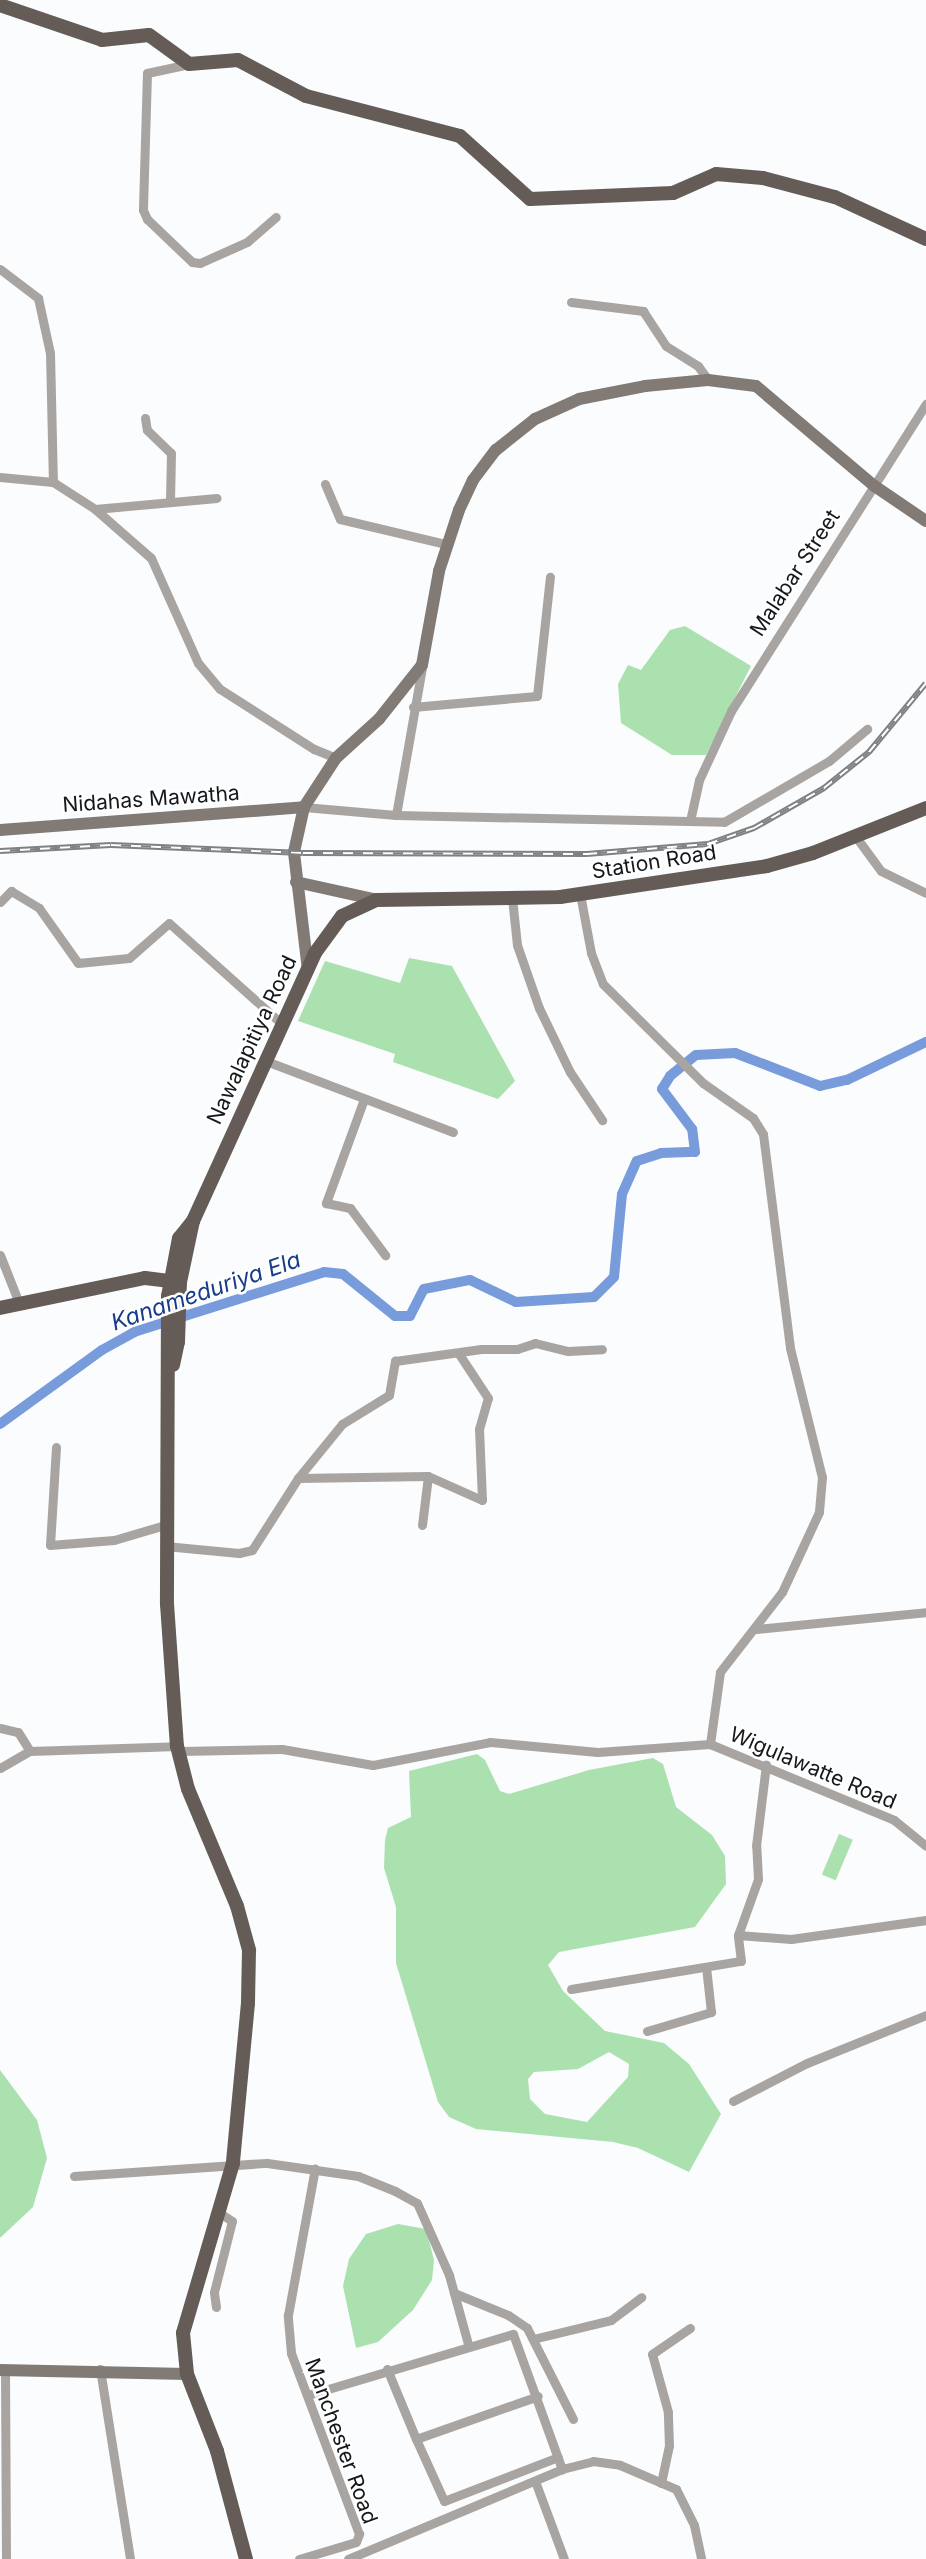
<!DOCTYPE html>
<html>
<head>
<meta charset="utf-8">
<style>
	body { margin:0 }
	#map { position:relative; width:926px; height:2559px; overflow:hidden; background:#fafcfd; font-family:Inter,sans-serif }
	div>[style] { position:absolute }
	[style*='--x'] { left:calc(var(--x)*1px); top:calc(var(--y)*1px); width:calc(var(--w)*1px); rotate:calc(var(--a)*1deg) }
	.green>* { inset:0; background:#aae1af; transform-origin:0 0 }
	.canal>* { height:10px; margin:-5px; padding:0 5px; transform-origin:5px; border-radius:5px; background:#789bdc }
	.street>* { height:9px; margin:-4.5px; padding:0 4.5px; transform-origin:4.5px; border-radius:4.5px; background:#a8a4a1 }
	.secondary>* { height:12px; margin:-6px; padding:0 6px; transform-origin:6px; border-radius:6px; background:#817a75 }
	.primary>* { height:14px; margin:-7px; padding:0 7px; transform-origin:7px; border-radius:7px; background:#655c57 }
	.rail>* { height:6px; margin-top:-3px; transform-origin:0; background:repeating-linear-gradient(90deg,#fff 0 10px,#7e8082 0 20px); box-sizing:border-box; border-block:2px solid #7e8082 }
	span { translate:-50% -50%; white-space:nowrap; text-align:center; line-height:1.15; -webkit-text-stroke:5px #fff; paint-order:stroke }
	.street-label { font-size:21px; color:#15181b }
	.water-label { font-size:23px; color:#173d89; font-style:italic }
</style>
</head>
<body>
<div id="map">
	<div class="green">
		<i style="clip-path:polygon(685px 626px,751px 666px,706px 755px,672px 755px,621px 723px,618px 684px,628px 665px,641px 670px,670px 630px)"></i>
		<i style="clip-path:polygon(409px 958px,452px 966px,515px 1081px,498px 1099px,393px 1062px,395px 1054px,298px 1021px,325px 961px,400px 983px)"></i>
		<i style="clip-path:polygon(evenodd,477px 1754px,485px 1760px,500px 1791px,509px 1794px,589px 1770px,653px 1758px,663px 1764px,676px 1807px,712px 1835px,725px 1856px,726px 1884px,695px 1927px,559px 1952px,548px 1965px,563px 1991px,605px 2031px,664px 2043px,689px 2064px,721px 2114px,689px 2172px,638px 2148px,613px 2142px,476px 2129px,449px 2117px,438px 2102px,396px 1963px,396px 1907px,384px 1868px,385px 1840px,388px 1828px,411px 1817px,409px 1771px,477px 1754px,609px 2052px,629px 2064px,628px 2077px,587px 2122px,545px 2114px,530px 2099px,528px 2079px,534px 2072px,578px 2069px,609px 2052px)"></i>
		<i style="left:839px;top:1834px;width:15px;height:44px;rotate:23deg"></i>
		<i style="clip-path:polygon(0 2070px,37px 2120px,47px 2158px,33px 2207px,0 2238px)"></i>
		<i style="clip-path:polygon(398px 2224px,426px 2229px,434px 2260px,432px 2280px,413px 2310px,378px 2342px,356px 2348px,343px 2286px,349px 2259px,366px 2234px)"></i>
	</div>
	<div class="canal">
		<i style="--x:0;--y:1424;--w:126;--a:-36"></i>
		<i style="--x:102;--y:1350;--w:37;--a:-29"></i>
		<i style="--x:134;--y:1332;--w:199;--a:-17.5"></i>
		<i style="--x:324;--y:1272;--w:19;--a:6"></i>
		<i style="--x:343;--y:1274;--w:67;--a:38.9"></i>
		<i style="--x:395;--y:1316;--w:15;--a:0"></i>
		<i style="--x:410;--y:1316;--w:30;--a:-63"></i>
		<i style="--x:424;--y:1289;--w:47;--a:-11.1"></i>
		<i style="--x:470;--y:1280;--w:51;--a:25.6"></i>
		<i style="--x:516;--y:1302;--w:78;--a:-3.7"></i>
		<i style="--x:594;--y:1297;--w:28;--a:-45"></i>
		<i style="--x:614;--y:1277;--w:83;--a:-84.5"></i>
		<i style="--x:622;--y:1194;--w:36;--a:-66"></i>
		<i style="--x:637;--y:1161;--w:25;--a:-18"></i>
		<i style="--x:661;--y:1153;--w:34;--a:-2"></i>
		<i style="--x:695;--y:1152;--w:23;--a:-97"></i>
		<i style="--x:692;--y:1129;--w:50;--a:-126.9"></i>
		<i style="--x:662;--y:1089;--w:15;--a:-58"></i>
		<i style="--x:670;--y:1076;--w:33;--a:-39"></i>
		<i style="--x:696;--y:1055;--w:39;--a:-3"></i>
		<i style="--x:735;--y:1053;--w:91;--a:21.2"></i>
		<i style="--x:820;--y:1086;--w:28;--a:-13"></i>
		<i style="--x:847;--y:1080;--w:88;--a:-25.7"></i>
	</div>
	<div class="street">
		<i style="--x:189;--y:64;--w:43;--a:167.9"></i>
		<i style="--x:147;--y:73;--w:137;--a:91.7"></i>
		<i style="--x:143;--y:210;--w:10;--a:66"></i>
		<i style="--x:147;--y:219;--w:62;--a:43.7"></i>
		<i style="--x:192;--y:262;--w:8;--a:7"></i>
		<i style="--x:200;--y:263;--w:51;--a:-24.1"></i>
		<i style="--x:247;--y:242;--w:38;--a:-41"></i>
		<i style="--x:0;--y:269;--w:48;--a:37.3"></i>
		<i style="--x:38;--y:298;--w:56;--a:77.7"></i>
		<i style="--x:50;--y:353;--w:129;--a:88.7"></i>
		<i style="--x:53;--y:482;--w:50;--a:32.7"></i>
		<i style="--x:95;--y:509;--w:74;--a:41.2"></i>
		<i style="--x:151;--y:558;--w:115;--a:65.9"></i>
		<i style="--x:198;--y:663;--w:34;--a:50"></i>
		<i style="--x:220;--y:689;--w:112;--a:32.6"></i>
		<i style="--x:314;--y:749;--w:24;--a:22"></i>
		<i style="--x:571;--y:302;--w:73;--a:7.1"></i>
		<i style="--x:643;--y:311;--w:42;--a:56.7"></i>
		<i style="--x:666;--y:346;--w:38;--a:32"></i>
		<i style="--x:698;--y:366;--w:17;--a:54"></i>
		<i style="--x:145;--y:418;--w:12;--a:81"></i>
		<i style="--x:147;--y:430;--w:33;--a:44"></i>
		<i style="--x:171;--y:453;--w:48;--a:91.2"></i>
		<i style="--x:0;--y:477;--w:53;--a:5.4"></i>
		<i style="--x:325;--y:484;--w:38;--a:67"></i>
		<i style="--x:340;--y:519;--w:109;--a:13.3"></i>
		<i style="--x:95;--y:509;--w:122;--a:-5.2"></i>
		<i style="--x:413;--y:707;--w:124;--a:-5.1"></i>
		<i style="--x:537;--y:696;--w:120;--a:-83.8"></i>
		<i style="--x:304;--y:807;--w:92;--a:5"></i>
		<i style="--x:396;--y:815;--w:150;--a:-80"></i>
		<i style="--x:396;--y:815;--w:328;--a:1.2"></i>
		<i style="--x:724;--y:822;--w:121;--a:-30.2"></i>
		<i style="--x:829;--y:761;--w:50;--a:-40.1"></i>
		<i style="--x:690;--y:821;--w:42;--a:-77.6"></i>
		<i style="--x:699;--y:780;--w:76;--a:-65.1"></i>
		<i style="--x:731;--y:711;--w:364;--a:-57.6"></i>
		<i style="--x:856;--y:837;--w:42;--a:53.7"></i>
		<i style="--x:881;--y:871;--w:50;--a:26.1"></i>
		<i style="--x:580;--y:894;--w:60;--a:79.4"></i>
		<i style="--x:591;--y:953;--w:33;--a:69"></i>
		<i style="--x:603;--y:984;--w:141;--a:44.7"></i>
		<i style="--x:703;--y:1083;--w:61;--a:35"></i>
		<i style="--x:753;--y:1118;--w:19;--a:58"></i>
		<i style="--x:763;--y:1134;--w:216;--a:82.8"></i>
		<i style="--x:790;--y:1348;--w:133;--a:76.1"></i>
		<i style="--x:822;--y:1477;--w:35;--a:95"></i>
		<i style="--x:819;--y:1512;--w:88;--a:114.8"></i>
		<i style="--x:782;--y:1592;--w:101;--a:127.8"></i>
		<i style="--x:720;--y:1672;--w:73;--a:97.9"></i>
		<i style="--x:512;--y:898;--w:47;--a:83.9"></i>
		<i style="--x:517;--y:945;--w:67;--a:70.8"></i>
		<i style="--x:539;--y:1008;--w:71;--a:64.2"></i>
		<i style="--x:570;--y:1072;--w:58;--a:56.3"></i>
		<i style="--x:0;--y:902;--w:16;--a:-45"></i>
		<i style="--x:11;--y:891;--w:33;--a:31"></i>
		<i style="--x:39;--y:908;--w:67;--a:54.7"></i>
		<i style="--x:78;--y:963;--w:51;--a:-5.6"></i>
		<i style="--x:129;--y:958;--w:53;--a:-41.2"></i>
		<i style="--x:169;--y:923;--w:153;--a:41.8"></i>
		<i style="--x:266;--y:1061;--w:200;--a:20.8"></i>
		<i style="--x:364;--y:1099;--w:111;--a:110.1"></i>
		<i style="--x:326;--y:1203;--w:25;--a:12"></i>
		<i style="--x:350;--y:1208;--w:59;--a:53.3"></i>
		<i style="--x:0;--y:1255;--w:52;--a:68.4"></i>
		<i style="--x:56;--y:1447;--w:98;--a:93.5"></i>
		<i style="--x:50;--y:1545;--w:64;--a:-4.5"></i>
		<i style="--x:114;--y:1540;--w:53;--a:-16.4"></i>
		<i style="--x:298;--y:1478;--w:130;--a:-0.9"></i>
		<i style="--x:422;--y:1525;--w:49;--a:-83"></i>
		<i style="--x:428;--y:1476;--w:59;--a:24"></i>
		<i style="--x:482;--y:1500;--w:71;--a:-92.4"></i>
		<i style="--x:479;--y:1429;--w:32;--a:-74"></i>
		<i style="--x:488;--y:1398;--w:53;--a:-123.4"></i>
		<i style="--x:165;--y:1546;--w:74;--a:5.4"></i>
		<i style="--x:239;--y:1553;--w:13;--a:-13"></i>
		<i style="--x:252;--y:1550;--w:85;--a:-57.4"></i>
		<i style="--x:298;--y:1478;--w:70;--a:-50.8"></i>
		<i style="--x:342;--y:1424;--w:55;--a:-31.7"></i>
		<i style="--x:389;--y:1395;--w:35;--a:-80"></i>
		<i style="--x:395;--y:1361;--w:87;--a:-7.9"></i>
		<i style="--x:481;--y:1349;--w:36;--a:0"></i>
		<i style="--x:517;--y:1349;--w:19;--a:-18"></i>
		<i style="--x:535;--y:1343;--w:34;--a:14"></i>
		<i style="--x:568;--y:1351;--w:34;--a:-3"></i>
		<i style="--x:757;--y:1629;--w:170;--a:-5.7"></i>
		<i style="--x:0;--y:1728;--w:18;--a:13"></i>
		<i style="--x:18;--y:1732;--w:22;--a:58"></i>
		<i style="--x:30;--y:1751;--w:147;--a:-1.9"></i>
		<i style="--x:180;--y:1751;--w:102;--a:-1.1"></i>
		<i style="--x:282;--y:1749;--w:92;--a:10"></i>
		<i style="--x:373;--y:1765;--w:119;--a:-11.1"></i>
		<i style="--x:490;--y:1742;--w:108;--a:5.3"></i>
		<i style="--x:598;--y:1752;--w:112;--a:-4.1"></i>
		<i style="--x:710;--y:1744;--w:199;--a:22.4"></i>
		<i style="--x:894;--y:1820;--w:41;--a:39.1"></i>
		<i style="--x:0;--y:1768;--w:34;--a:-30"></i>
		<i style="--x:738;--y:1935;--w:53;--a:4.3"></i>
		<i style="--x:791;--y:1939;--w:136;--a:-8"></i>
		<i style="--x:571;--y:1989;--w:172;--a:-9.4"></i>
		<i style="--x:741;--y:1961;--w:26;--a:-97"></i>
		<i style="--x:738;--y:1935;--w:59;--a:-70.3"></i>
		<i style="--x:758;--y:1879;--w:33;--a:-93"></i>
		<i style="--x:756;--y:1846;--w:82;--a:-83"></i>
		<i style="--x:647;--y:2031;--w:67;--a:-16.5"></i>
		<i style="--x:711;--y:2012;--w:45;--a:-96.3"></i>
		<i style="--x:733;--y:2101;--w:83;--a:-27.2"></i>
		<i style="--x:807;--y:2063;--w:128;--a:-22"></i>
		<i style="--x:74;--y:2176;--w:193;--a:-3.9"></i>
		<i style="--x:267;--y:2163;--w:92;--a:8.1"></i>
		<i style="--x:358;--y:2176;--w:40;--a:22"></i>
		<i style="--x:395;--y:2191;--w:25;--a:29"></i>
		<i style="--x:417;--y:2203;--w:79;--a:66"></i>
		<i style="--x:449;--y:2275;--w:72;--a:74.6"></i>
		<i style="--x:454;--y:2293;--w:58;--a:22.2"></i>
		<i style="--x:508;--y:2315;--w:23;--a:34"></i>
		<i style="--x:527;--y:2328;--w:102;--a:63.2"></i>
		<i style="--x:216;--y:2307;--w:15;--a:-98"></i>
		<i style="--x:214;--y:2292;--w:73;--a:-75.8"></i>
		<i style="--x:232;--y:2221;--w:17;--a:-147"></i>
		<i style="--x:533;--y:2339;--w:80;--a:-13.7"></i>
		<i style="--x:611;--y:2320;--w:38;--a:-37"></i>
		<i style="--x:100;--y:2369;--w:192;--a:81"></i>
		<i style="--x:387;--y:2369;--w:76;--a:67.5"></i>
		<i style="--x:416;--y:2439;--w:129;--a:-19.4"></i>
		<i style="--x:5;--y:2370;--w:189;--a:89.7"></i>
		<i style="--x:308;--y:2395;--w:214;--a:-16.6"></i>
		<i style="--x:513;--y:2334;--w:144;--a:70.1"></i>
		<i style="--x:416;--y:2439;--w:68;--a:65.7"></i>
		<i style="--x:444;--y:2501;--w:122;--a:-21.1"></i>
		<i style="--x:535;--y:2481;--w:83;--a:69.6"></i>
		<i style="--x:661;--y:2483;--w:38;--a:-78"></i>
		<i style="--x:669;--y:2446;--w:34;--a:-92"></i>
		<i style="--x:668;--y:2412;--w:60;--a:-105.4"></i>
		<i style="--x:652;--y:2354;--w:46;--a:-34.4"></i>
		<i style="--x:299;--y:2559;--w:59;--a:-16.6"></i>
		<i style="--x:356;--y:2542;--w:9;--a:-69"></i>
		<i style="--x:359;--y:2534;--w:193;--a:-110.6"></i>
		<i style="--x:291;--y:2353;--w:38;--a:-95"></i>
		<i style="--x:288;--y:2315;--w:149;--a:-79.6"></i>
		<i style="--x:348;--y:2559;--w:232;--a:-22.8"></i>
		<i style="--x:562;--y:2469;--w:32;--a:-14"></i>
		<i style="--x:593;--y:2461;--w:27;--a:8"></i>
		<i style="--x:620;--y:2465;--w:61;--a:23.2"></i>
		<i style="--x:676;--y:2489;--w:40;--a:63.4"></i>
		<i style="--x:694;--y:2525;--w:35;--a:78"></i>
	</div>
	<div class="secondary">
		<i style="--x:0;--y:830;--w:305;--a:-4.3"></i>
		<i style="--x:296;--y:882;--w:83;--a:12.5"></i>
		<i style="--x:308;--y:970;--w:119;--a:-96.8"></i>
		<i style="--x:294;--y:852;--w:46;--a:-77.5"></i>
		<i style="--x:304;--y:807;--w:59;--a:-56.9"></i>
		<i style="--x:336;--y:758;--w:58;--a:-42.2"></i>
		<i style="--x:379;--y:719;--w:69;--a:-51.5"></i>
		<i style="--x:422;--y:665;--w:96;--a:-79.7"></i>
		<i style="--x:439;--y:571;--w:64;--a:-71.8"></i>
		<i style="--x:459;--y:510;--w:33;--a:-65"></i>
		<i style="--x:473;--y:480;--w:38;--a:-53"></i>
		<i style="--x:496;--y:450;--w:50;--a:-38.5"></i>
		<i style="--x:535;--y:419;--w:48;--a:-24.4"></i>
		<i style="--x:579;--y:399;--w:67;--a:-11.1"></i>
		<i style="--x:645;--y:386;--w:63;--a:-5.4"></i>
		<i style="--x:708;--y:380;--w:48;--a:7.1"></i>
		<i style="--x:756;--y:386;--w:153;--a:40.2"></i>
		<i style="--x:873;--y:485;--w:64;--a:34.2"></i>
		<i style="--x:0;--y:2370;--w:187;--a:1.2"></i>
	</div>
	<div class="primary">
		<i style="--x:0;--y:5;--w:108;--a:18.9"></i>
		<i style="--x:102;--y:40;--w:47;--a:-6.1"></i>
		<i style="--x:149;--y:35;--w:49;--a:35.9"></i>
		<i style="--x:189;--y:64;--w:49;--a:-4.7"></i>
		<i style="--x:238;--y:60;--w:77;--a:27.9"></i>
		<i style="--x:306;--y:96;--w:159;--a:14.6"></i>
		<i style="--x:460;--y:136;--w:94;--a:42"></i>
		<i style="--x:530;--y:199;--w:143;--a:-2.4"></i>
		<i style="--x:673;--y:193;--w:47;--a:-23.8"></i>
		<i style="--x:716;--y:174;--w:47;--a:4.9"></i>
		<i style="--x:763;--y:178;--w:74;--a:14.8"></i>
		<i style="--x:835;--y:197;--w:100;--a:24.8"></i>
		<i style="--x:193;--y:1221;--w:22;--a:129"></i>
		<i style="--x:179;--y:1238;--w:59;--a:100.7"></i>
		<i style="--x:168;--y:1296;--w:308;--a:90.2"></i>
		<i style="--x:167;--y:1604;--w:142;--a:86"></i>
		<i style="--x:177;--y:1746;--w:44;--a:75.7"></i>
		<i style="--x:188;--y:1789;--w:127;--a:67.3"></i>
		<i style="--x:237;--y:1906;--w:46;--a:74.7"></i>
		<i style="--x:249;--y:1950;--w:53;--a:91.1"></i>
		<i style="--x:248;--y:2003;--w:161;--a:95.4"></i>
		<i style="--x:233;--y:2163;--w:177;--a:106.4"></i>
		<i style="--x:183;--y:2333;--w:41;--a:84.4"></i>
		<i style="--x:187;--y:2374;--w:83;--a:68.7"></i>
		<i style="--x:217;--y:2451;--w:112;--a:75"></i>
		<i style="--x:0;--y:1308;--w:148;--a:-11.7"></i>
		<i style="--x:145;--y:1278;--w:34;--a:7"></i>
		<i style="--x:173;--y:1365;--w:24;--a:-78"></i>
		<i style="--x:178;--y:1342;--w:60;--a:-88.1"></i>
		<i style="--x:180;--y:1282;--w:62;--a:-78"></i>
		<i style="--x:193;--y:1221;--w:294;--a:-65.5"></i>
		<i style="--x:315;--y:953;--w:46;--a:-53.9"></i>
		<i style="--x:342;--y:916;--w:38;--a:-25"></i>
		<i style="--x:377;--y:900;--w:183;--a:-0.9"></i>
		<i style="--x:560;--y:897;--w:209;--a:-8.5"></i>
		<i style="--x:767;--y:866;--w:48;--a:-15.8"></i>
		<i style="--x:813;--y:853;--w:122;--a:-21.7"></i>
	</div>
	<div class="rail">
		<i style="--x:0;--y:851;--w:111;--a:-3.1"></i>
		<i style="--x:111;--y:845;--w:192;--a:2.4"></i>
		<i style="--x:303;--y:853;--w:284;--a:0.2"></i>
		<i style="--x:587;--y:854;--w:121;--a:-4.7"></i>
		<i style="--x:708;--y:844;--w:49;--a:-19.2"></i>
		<i style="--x:754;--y:828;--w:81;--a:-29.7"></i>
		<i style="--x:824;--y:788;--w:58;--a:-38.7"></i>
		<i style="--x:869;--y:752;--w:89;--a:-50.4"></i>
	</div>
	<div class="street-label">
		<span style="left:795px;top:573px;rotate:-57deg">Malabar Street</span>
		<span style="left:151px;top:799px;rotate:-4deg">Nidahas Mawatha</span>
		<span style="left:654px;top:862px;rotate:-9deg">Station Road</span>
		<span style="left:252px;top:1040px;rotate:-65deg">Nawalapitiya Road</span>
		<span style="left:813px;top:1768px;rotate:23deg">Wigulawatte Road</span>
		<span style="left:341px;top:2441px;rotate:70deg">Manchester Road</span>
	</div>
	<div class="water-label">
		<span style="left:206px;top:1291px;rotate:-19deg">Kanameduriya Ela</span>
	</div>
</div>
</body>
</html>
